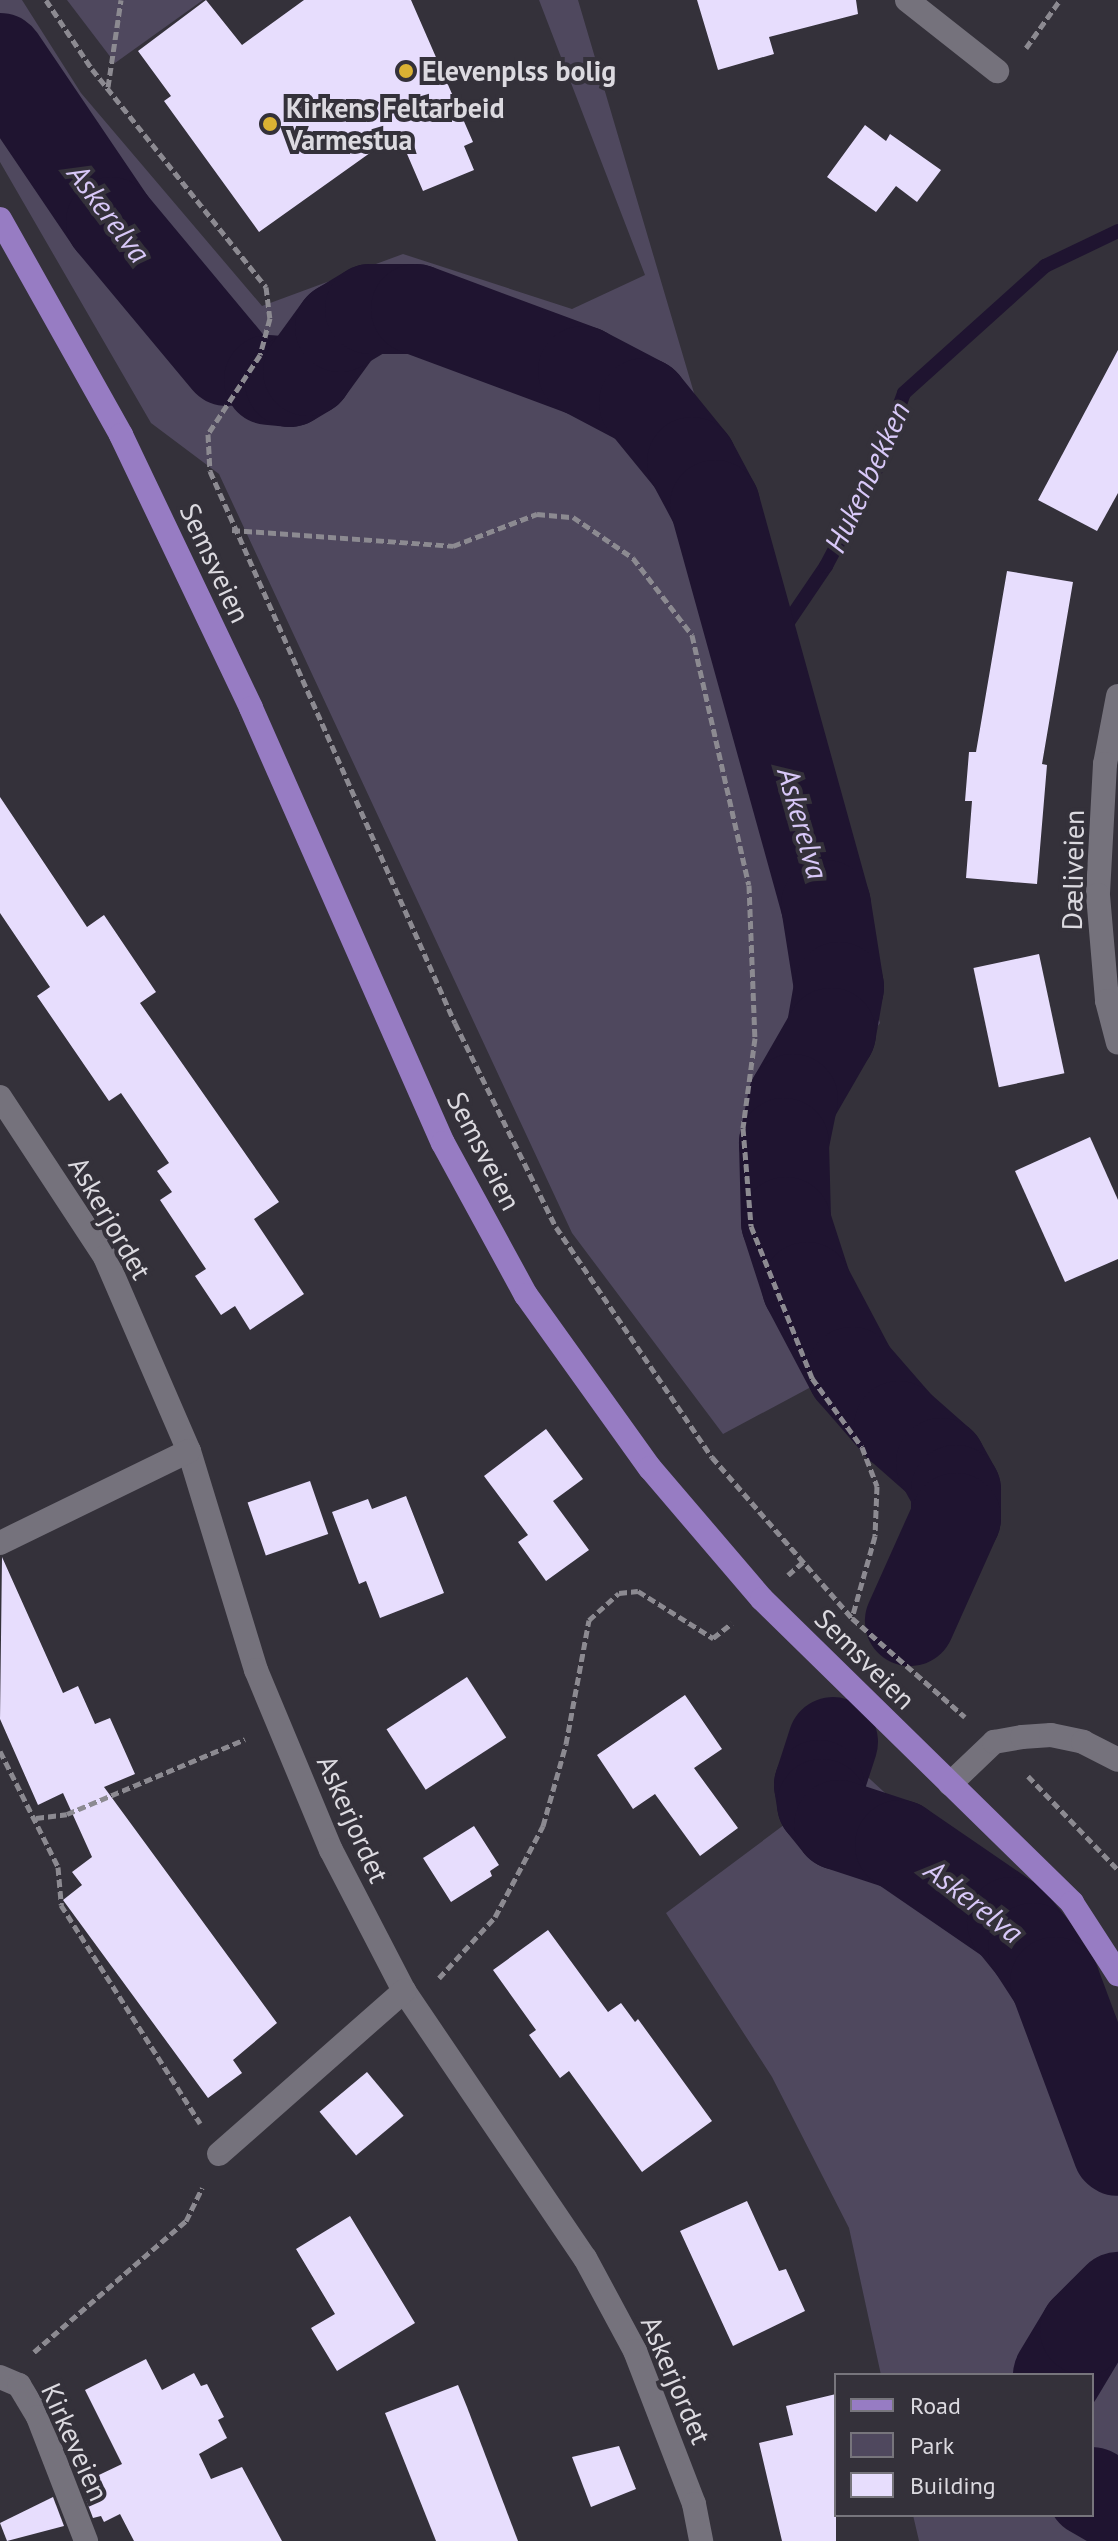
<!DOCTYPE html>
<html>
<head>
<meta charset="utf-8">
<style>
	body { margin:0 }
	#map { position:relative; width:1118px; height:2541px; overflow:hidden; background:#34313a; font-family:"PT Sans",sans-serif }
	div>[style] { position:absolute }
	[style*='--x'] { left:calc(var(--x)*1px); top:calc(var(--y)*1px); width:calc(var(--w)*1px); rotate:calc(var(--a)*1deg) }
	.green>* { inset:0; background:#4f485e }
	.stream>* { height:14px; margin:-7px; padding:0 7px; transform-origin:7px; border-radius:7px; background:#1f1430 }
	.river>* { height:90px; margin:-45px; padding:0 45px; transform-origin:45px; border-radius:45px; background:#1f1430 }
	.building>* { inset:0; background:#e7ddfd; transform-origin:0 0 }
	.path>* { height:5px; margin-top:-2.5px; transform-origin:0; background:repeating-linear-gradient(90deg,#8c8a91 0 8px,transparent 0 12px) }
	.minor>* { height:24px; margin:-12px; padding:0 12px; transform-origin:12px; border-radius:12px; background:#75727c }
	.major>* { height:24px; margin:-12px; padding:0 12px; transform-origin:12px; border-radius:12px; background:#977cc3 }
	.dots>* { width:22px; height:22px; translate:-50% -50%; box-sizing:border-box; border:4px solid #34313a; border-radius:50% }
	span { translate:-50% -50%; white-space:nowrap; text-align:center; line-height:1.15; -webkit-text-stroke:8px #34313a; paint-order:stroke }
	.poi-label { font-size:28px; color:#dcdae0; font-weight:700 }
	.left { translate:0 -50%; text-align:left }
	.street-label { font-size:28px; color:#dcdae0 }
	.water-label { font-size:30px; color:#d8c8f8; font-style:italic }
	.legend { position:absolute; left:834px; top:2373px; width:260px; height:144px; box-sizing:border-box; background:#34313a; border:2px solid #77757c; margin:0; padding:10px 14px; list-style:none; font-size:24px; color:#dcdae0 }
	.legend li { display:flex; align-items:center; gap:16px; height:40px }
	.legend b { width:40px; border:2px solid #77757c }
</style>
</head>
<body>
<div id="map">
	<div class="green">
		<i style="clip-path:polygon(0 0,22px 0,81px 93px,262px 306px,403px 254px,572px 309px,645px 275px,539px 0,578px 0,880px 1023px,766px 1179px,839px 1372px,723px 1434px,572px 1233px,219px 474px,151px 423px,0 162px)"></i>
		<i style="clip-path:polygon(67px 0,203px 0,115px 63px)"></i>
		<i style="clip-path:polygon(859px 1769px,1042px 1937px,1118px 2091px,1118px 2541px,919px 2541px,913px 2515px,1092px 2515px,1092px 2375px,881px 2375px,849px 2228px,772px 2077px,666px 1913px)"></i>
	</div>
	<div class="stream">
		<i style="--x:759;--y:665;--w:120;--a:-55.9"></i>
		<i style="--x:826;--y:566;--w:103;--a:-62.2"></i>
		<i style="--x:874;--y:475;--w:87;--a:-69.9"></i>
		<i style="--x:904;--y:393;--w:190;--a:-42"></i>
		<i style="--x:1045;--y:266;--w:81;--a:-25.6"></i>
	</div>
	<div class="river">
		<i style="--x:0;--y:58;--w:198;--a:55.9"></i>
		<i style="--x:111;--y:222;--w:181;--a:50.2"></i>
		<i style="--x:269;--y:380;--w:21;--a:5"></i>
		<i style="--x:290;--y:382;--w:21;--a:-31"></i>
		<i style="--x:308;--y:371;--w:54;--a:-54"></i>
		<i style="--x:340;--y:327;--w:35;--a:-31"></i>
		<i style="--x:370;--y:309;--w:46;--a:0"></i>
		<i style="--x:416;--y:309;--w:178;--a:20.4"></i>
		<i style="--x:583;--y:371;--w:69;--a:27.7"></i>
		<i style="--x:644;--y:403;--w:76;--a:50.9"></i>
		<i style="--x:692;--y:462;--w:49;--a:61.9"></i>
		<i style="--x:715;--y:505;--w:415;--a:74.5"></i>
		<i style="--x:826;--y:905;--w:83;--a:81"></i>
		<i style="--x:839;--y:987;--w:47;--a:99.9"></i>
		<i style="--x:831;--y:1033;--w:76;--a:119.9"></i>
		<i style="--x:793;--y:1099;--w:45;--a:101.6"></i>
		<i style="--x:784;--y:1143;--w:79;--a:88.5"></i>
		<i style="--x:786;--y:1222;--w:68;--a:72.1"></i>
		<i style="--x:807;--y:1287;--w:96;--a:62.1"></i>
		<i style="--x:852;--y:1372;--w:72;--a:49"></i>
		<i style="--x:899;--y:1426;--w:56;--a:41.4"></i>
		<i style="--x:941;--y:1463;--w:31;--a:61"></i>
		<i style="--x:956;--y:1490;--w:28;--a:90"></i>
		<i style="--x:956;--y:1518;--w:113;--a:114.1"></i>
		<i style="--x:833;--y:1742;--w:45;--a:108"></i>
		<i style="--x:819;--y:1785;--w:19;--a:81"></i>
		<i style="--x:822;--y:1804;--w:27;--a:51"></i>
		<i style="--x:839;--y:1825;--w:64;--a:18.2"></i>
		<i style="--x:900;--y:1845;--w:136;--a:34.5"></i>
		<i style="--x:1012;--y:1922;--w:33;--a:51"></i>
		<i style="--x:1033;--y:1948;--w:40;--a:57.1"></i>
		<i style="--x:1055;--y:1982;--w:180;--a:69.6"></i>
		<i style="--x:1058;--y:2375;--w:52;--a:-59"></i>
		<i style="--x:1085;--y:2330;--w:47;--a:-45"></i>
		<i style="--x:1092;--y:2492;--w:30;--a:30"></i>
	</div>
	<div class="building">
		<i style="clip-path:polygon(206px 0,242px 45px,304px 0,411px 0,473px 142px,464px 146px,474px 170px,423px 191px,398px 133px,259px 232px,164px 101px,171px 96px,138px 51px)"></i>
		<i style="clip-path:polygon(697px 0,856px 0,858px 14px,769px 37px,774px 54px,718px 70px)"></i>
		<i style="clip-path:polygon(865px 125px,886px 141px,890px 134px,941px 170px,917px 202px,896px 186px,876px 212px,827px 177px)"></i>
		<i style="clip-path:polygon(1118px 350px,1118px 493px,1097px 531px,1038px 500px)"></i>
		<i style="clip-path:polygon(1007px 571px,1073px 582px,1042px 764px,1047px 765px,1037px 884px,966px 878px,972px 801px,965px 801px,969px 752px,976px 752px)"></i>
		<i style="clip-path:polygon(0 797px,87px 927px,104px 915px,156px 992px,140px 1003px,279px 1202px,254px 1219px,304px 1294px,250px 1330px,235px 1306px,221px 1315px,195px 1276px,206px 1269px,160px 1200px,172px 1192px,157px 1171px,169px 1163px,121px 1093px,109px 1101px,37px 996px,50px 987px,0 913px)"></i>
		<i style="left:1039px;top:954px;width:122px;height:67px;rotate:78deg"></i>
		<i style="clip-path:polygon(1090px 1137px,1118px 1200px,1118px 1259px,1065px 1282px,1015px 1171px)"></i>
		<i style="clip-path:polygon(546px 1429px,583px 1479px,553px 1501px,589px 1550px,546px 1581px,518px 1542px,528px 1535px,484px 1476px)"></i>
		<i style="left:310px;top:1481px;width:56px;height:66px;rotate:71deg"></i>
		<i style="clip-path:polygon(406px 1496px,444px 1593px,380px 1618px,366px 1581px,359px 1584px,332px 1512px,368px 1499px,372px 1509px)"></i>
		<i style="clip-path:polygon(2px 1557px,63px 1693px,78px 1686px,95px 1724px,110px 1718px,135px 1774px,104px 1787px,277px 2023px,233px 2060px,242px 2073px,208px 2098px,63px 1900px,82px 1885px,72px 1872px,92px 1857px,63px 1793px,38px 1805px,0 1719px)"></i>
		<i style="left:467px;top:1677px;width:72px;height:96px;rotate:57deg"></i>
		<i style="clip-path:polygon(685px 1695px,722px 1749px,694px 1768px,738px 1828px,700px 1856px,655px 1794px,633px 1809px,597px 1755px)"></i>
		<i style="clip-path:polygon(474px 1826px,499px 1865px,490px 1871px,492px 1876px,451px 1902px,423px 1858px)"></i>
		<i style="clip-path:polygon(548px 1930px,608px 2012px,621px 2003px,635px 2022px,638px 2019px,712px 2121px,642px 2172px,569px 2071px,560px 2078px,529px 2035px,536px 2030px,493px 1970px)"></i>
		<i style="left:367px;top:2072px;width:57px;height:62px;rotate:50deg"></i>
		<i style="clip-path:polygon(747px 2201px,779px 2271px,786px 2269px,805px 2311px,733px 2346px,680px 2231px)"></i>
		<i style="clip-path:polygon(350px 2216px,415px 2323px,337px 2371px,311px 2328px,335px 2314px,296px 2249px)"></i>
		<i style="clip-path:polygon(146px 2359px,162px 2390px,194px 2373px,201px 2386px,207px 2384px,224px 2417px,218px 2420px,227px 2438px,199px 2454px,211px 2479px,242px 2467px,282px 2541px,134px 2541px,120px 2514px,104px 2522px,101px 2516px,93px 2518px,80px 2484px,122px 2464px,85px 2390px)"></i>
		<i style="clip-path:polygon(458px 2385px,467px 2407px,518px 2541px,436px 2541px,385px 2413px)"></i>
		<i style="clip-path:polygon(836px 2394px,836px 2541px,782px 2541px,759px 2443px,793px 2435px,786px 2406px)"></i>
		<i style="clip-path:polygon(619px 2446px,636px 2489px,591px 2507px,572px 2457px)"></i>
		<i style="clip-path:polygon(53px 2497px,64px 2526px,7px 2541px,0 2523px)"></i>
	</div>
	<div class="path">
		<i style="--x:46;--y:0;--w:83;--a:56.3"></i>
		<i style="--x:92;--y:69;--w:279;--a:51.4"></i>
		<i style="--x:266;--y:287;--w:31;--a:83"></i>
		<i style="--x:270;--y:318;--w:38;--a:105"></i>
		<i style="--x:260;--y:355;--w:95;--a:123.4"></i>
		<i style="--x:208;--y:434;--w:37;--a:87"></i>
		<i style="--x:210;--y:471;--w:604;--a:66.07"></i>
		<i style="--x:455;--y:1023;--w:228;--a:63.7"></i>
		<i style="--x:556;--y:1227;--w:278;--a:55.9"></i>
		<i style="--x:712;--y:1457;--w:213;--a:49"></i>
		<i style="--x:852;--y:1618;--w:150;--a:41.2"></i>
		<i style="--x:1026;--y:48;--w:59;--a:-54.7"></i>
		<i style="--x:108;--y:87;--w:88;--a:-81.5"></i>
		<i style="--x:232;--y:530;--w:222;--a:4.1"></i>
		<i style="--x:453;--y:546;--w:90;--a:-20.9"></i>
		<i style="--x:537;--y:514;--w:36;--a:5"></i>
		<i style="--x:573;--y:517;--w:73;--a:34.3"></i>
		<i style="--x:633;--y:558;--w:97;--a:52.5"></i>
		<i style="--x:692;--y:635;--w:256;--a:77.2"></i>
		<i style="--x:749;--y:885;--w:153;--a:87.8"></i>
		<i style="--x:755;--y:1038;--w:91;--a:97.6"></i>
		<i style="--x:743;--y:1128;--w:98;--a:85.3"></i>
		<i style="--x:751;--y:1226;--w:164;--a:68.1"></i>
		<i style="--x:812;--y:1378;--w:85;--a:54.1"></i>
		<i style="--x:862;--y:1447;--w:42;--a:69"></i>
		<i style="--x:877;--y:1486;--w:50;--a:92.3"></i>
		<i style="--x:875;--y:1536;--w:85;--a:105.7"></i>
		<i style="--x:788;--y:1575;--w:20;--a:-41"></i>
		<i style="--x:0;--y:1751;--w:130;--a:63.4"></i>
		<i style="--x:58;--y:1867;--w:38;--a:85"></i>
		<i style="--x:61;--y:1905;--w:259;--a:57.5"></i>
		<i style="--x:1028;--y:1776;--w:130;--a:46.2"></i>
		<i style="--x:36;--y:1818;--w:31;--a:-7"></i>
		<i style="--x:67;--y:1814;--w:193;--a:-22.8"></i>
		<i style="--x:439;--y:1978;--w:83;--a:-47.4"></i>
		<i style="--x:495;--y:1917;--w:103;--a:-62.2"></i>
		<i style="--x:543;--y:1826;--w:85;--a:-74.3"></i>
		<i style="--x:566;--y:1744;--w:126;--a:-79.5"></i>
		<i style="--x:589;--y:1620;--w:40;--a:-42"></i>
		<i style="--x:619;--y:1593;--w:19;--a:-6"></i>
		<i style="--x:638;--y:1591;--w:89;--a:32.1"></i>
		<i style="--x:713;--y:1638;--w:24;--a:-38"></i>
		<i style="--x:34;--y:2352;--w:201;--a:-40.8"></i>
		<i style="--x:186;--y:2221;--w:37;--a:-64"></i>
	</div>
	<div class="minor">
		<i style="--x:907;--y:0;--w:115;--a:38.3"></i>
		<i style="--x:1118;--y:696;--w:69;--a:100.8"></i>
		<i style="--x:1105;--y:764;--w:131;--a:93.1"></i>
		<i style="--x:1098;--y:895;--w:106;--a:85.1"></i>
		<i style="--x:1107;--y:1001;--w:43;--a:75.3"></i>
		<i style="--x:0;--y:1097;--w:191;--a:56.7"></i>
		<i style="--x:105;--y:1257;--w:211;--a:66.6"></i>
		<i style="--x:189;--y:1451;--w:229;--a:73"></i>
		<i style="--x:256;--y:1670;--w:195;--a:67.4"></i>
		<i style="--x:331;--y:1850;--w:159;--a:62.6"></i>
		<i style="--x:404;--y:1991;--w:323;--a:55.9"></i>
		<i style="--x:585;--y:2258;--w:106;--a:61.7"></i>
		<i style="--x:635;--y:2351;--w:164;--a:68.9"></i>
		<i style="--x:694;--y:2504;--w:38;--a:79"></i>
		<i style="--x:0;--y:1543;--w:210;--a:-26"></i>
		<i style="--x:950;--y:1784;--w:61;--a:-43.7"></i>
		<i style="--x:994;--y:1742;--w:28;--a:-10"></i>
		<i style="--x:1022;--y:1737;--w:29;--a:-4"></i>
		<i style="--x:1051;--y:1735;--w:33;--a:12"></i>
		<i style="--x:1083;--y:1742;--w:39;--a:27"></i>
		<i style="--x:219;--y:2154;--w:247;--a:-41.4"></i>
		<i style="--x:0;--y:2377;--w:21;--a:23"></i>
		<i style="--x:19;--y:2385;--w:37;--a:59"></i>
		<i style="--x:38;--y:2417;--w:133;--a:68.8"></i>
	</div>
	<div class="major">
		<i style="--x:0;--y:219;--w:248;--a:60.7"></i>
		<i style="--x:121;--y:435;--w:302;--a:64.5"></i>
		<i style="--x:251;--y:708;--w:475;--a:66.2"></i>
		<i style="--x:443;--y:1143;--w:173;--a:61.4"></i>
		<i style="--x:526;--y:1295;--w:213;--a:54.4"></i>
		<i style="--x:650;--y:1468;--w:172;--a:49.5"></i>
		<i style="--x:762;--y:1599;--w:434;--a:44.4"></i>
		<i style="--x:1072;--y:1903;--w:85;--a:57.1"></i>
	</div>
	<div class="dots">
		<i style="left:406px;top:71px;background:#dbb233"></i>
		<i style="left:270px;top:124px;background:#dbb233"></i>
	</div>
	<div class="poi-label">
		<span class="left" style="left:422px;top:71px">Elevenplss bolig</span>
		<span class="left" style="left:286px;top:124px">Kirkens Feltarbeid<br>Varmestua</span>
	</div>
	<div class="street-label">
		<span style="left:215px;top:563px;rotate:65deg">Semsveien</span>
		<span style="left:1073px;top:870px;rotate:-89deg">Dæliveien</span>
		<span style="left:484px;top:1151px;rotate:63deg">Semsveien</span>
		<span style="left:110px;top:1218px;rotate:60deg">Askerjordet</span>
		<span style="left:865px;top:1659px;rotate:45deg">Semsveien</span>
		<span style="left:353px;top:1819px;rotate:66deg">Askerjordet</span>
		<span style="left:676px;top:2380px;rotate:67deg">Askerjordet</span>
		<span style="left:75px;top:2442px;rotate:66deg">Kirkeveien</span>
	</div>
	<div class="water-label">
		<span style="left:109px;top:213px;rotate:53deg">Askerelva</span>
		<span style="left:867px;top:477px;rotate:-65deg">Hukenbekken</span>
		<span style="left:803px;top:823px;rotate:74deg">Askerelva</span>
		<span style="left:974px;top:1901px;rotate:38deg">Askerelva</span>
	</div>
	<ul class="legend">
	<li><b style="height:10px;background:#977cc3"></b>Road</li>
	<li><b style="height:22px;background:#4f485e"></b>Park</li>
	<li><b style="height:22px;background:#e7ddfd"></b>Building</li>
	</ul>
</div>
</body>
</html>
